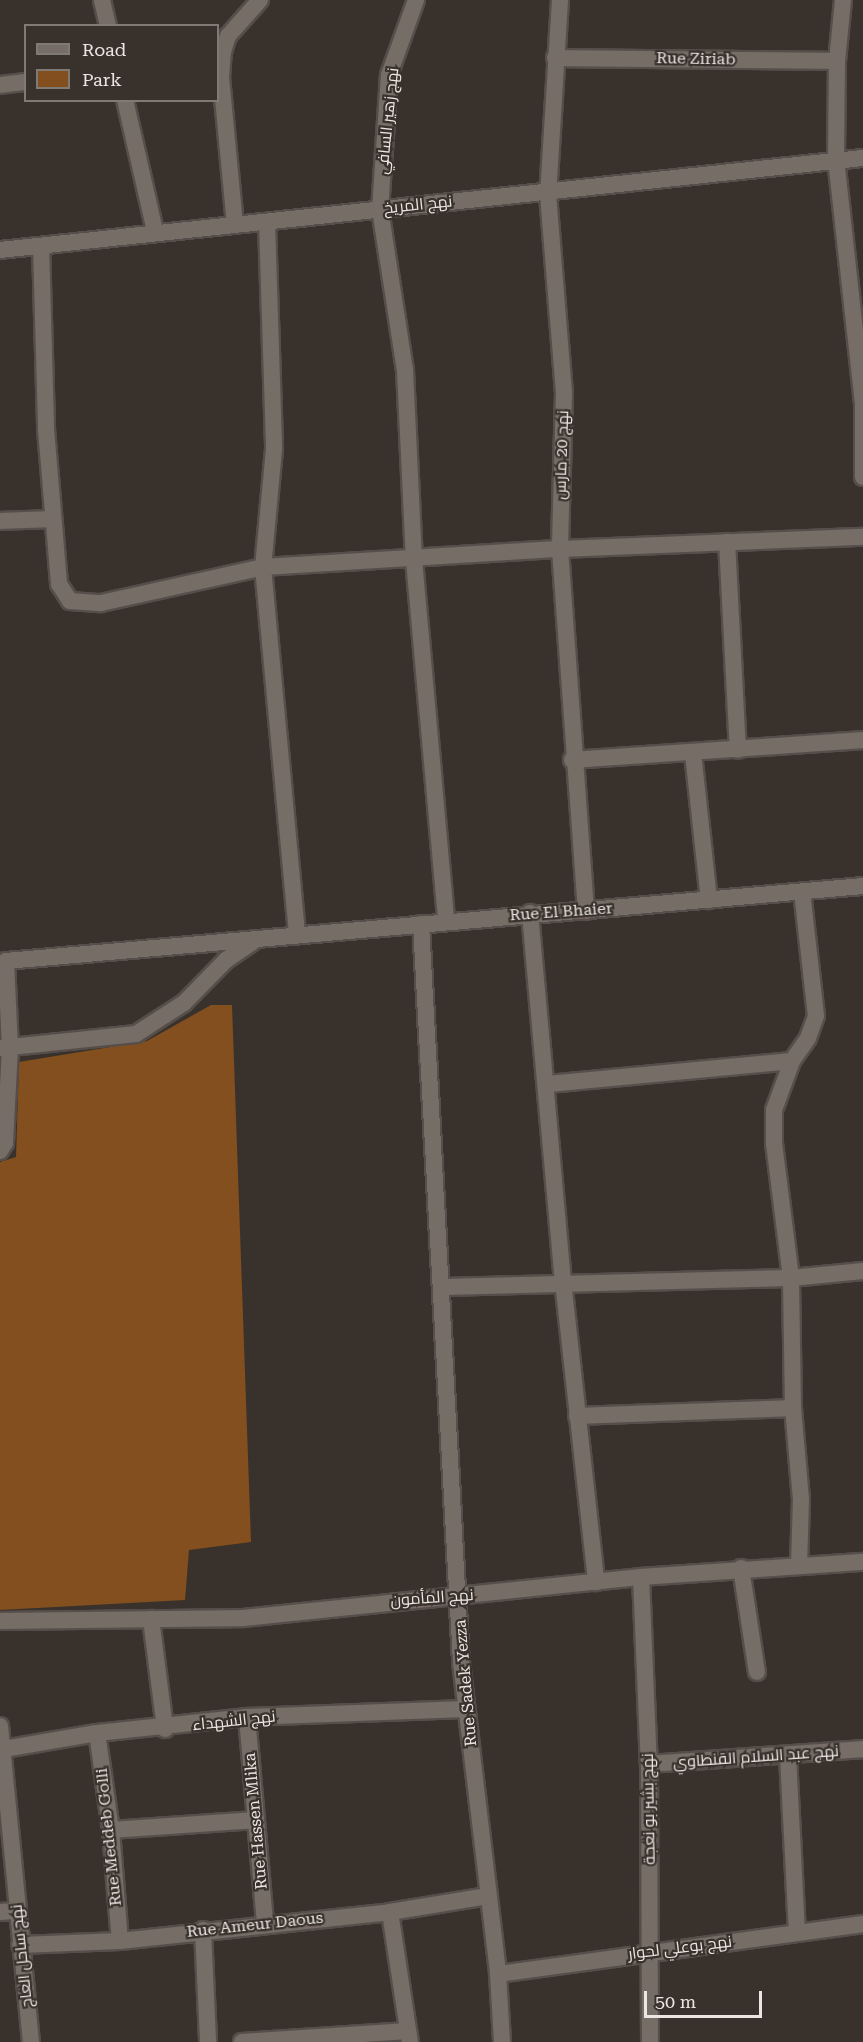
<!DOCTYPE html>
<html>
<head>
<meta charset="utf-8">
<style>
	body { margin:0 }
	#map { position:relative; width:863px; height:2042px; overflow:hidden; background:#39322c; font-family:"Roboto Serif",Cairo,serif }
	div>[style] { position:absolute }
	[style*='--x'] { left:calc(var(--x)*1px); top:calc(var(--y)*1px); width:calc(var(--w)*1px); rotate:calc(var(--a)*1deg) }
	.green>* { inset:0; background:#834f1e }
	.roads { filter:drop-shadow(2px 0 #564e4a) drop-shadow(-2px 0 #564e4a) drop-shadow(0 2px #564e4a) drop-shadow(0 -2px #564e4a) }
	.street>* { height:16px; margin:-8px; padding:0 8px; transform-origin:8px; border-radius:8px; background:#766d66 }
	span { translate:-50% -50%; white-space:nowrap; text-align:center; line-height:1.15; -webkit-text-stroke:4.5px #39322c; paint-order:stroke }
	.street-label { font-size:16px; color:#ebe6e2 }
	.legend { position:absolute; left:24px; top:24px; width:195px; height:78px; box-sizing:border-box; background:#39322c; border:2px solid #807a75; margin:0; padding:8px 10px; list-style:none; font-size:18px; color:#ebe6e2 }
	.legend li { display:flex; align-items:center; gap:12px; height:30px }
	.legend b { width:30px; border:2px solid #807a75 }
	.scale { position:absolute; left:644px; top:1991px; width:118px; height:27px; box-sizing:border-box; border:3px solid #ebe6e2; border-top:0; padding-left:8px; font-size:18px; line-height:21px; white-space:nowrap; color:#ebe6e2; -webkit-text-stroke:4px #39322c; paint-order:stroke }
</style>
</head>
<body>
<div id="map">
	<div class="green">
		<i style="clip-path:polygon(211px 1005px,232px 1005px,251px 1542px,189px 1550px,185px 1600px,0 1610px,0 1162px,16px 1157px,19px 1062px,147px 1041px)"></i>
	</div>
	<div class="roads">
		<div class="street">
			<i style="--x:102;--y:0;--w:27;--a:77"></i>
			<i style="--x:416;--y:0;--w:80;--a:109.8"></i>
			<i style="--x:389;--y:75;--w:134;--a:93.8"></i>
			<i style="--x:380;--y:209;--w:163;--a:81.2"></i>
			<i style="--x:405;--y:370;--w:190;--a:87.3"></i>
			<i style="--x:414;--y:560;--w:363;--a:84.9"></i>
			<i style="--x:560;--y:0;--w:194;--a:93.5"></i>
			<i style="--x:548;--y:194;--w:200;--a:85.4"></i>
			<i style="--x:564;--y:393;--w:156;--a:91.5"></i>
			<i style="--x:560;--y:549;--w:363;--a:85.9"></i>
			<i style="--x:843;--y:0;--w:61;--a:95.6"></i>
			<i style="--x:837;--y:61;--w:98;--a:90.6"></i>
			<i style="--x:836;--y:159;--w:247;--a:83.7"></i>
			<i style="--x:863;--y:405;--w:72;--a:90"></i>
			<i style="--x:555;--y:58;--w:282;--a:0.6"></i>
			<i style="--x:0;--y:85;--w:26;--a:-7"></i>
			<i style="--x:125;--y:100;--w:134;--a:77.1"></i>
			<i style="--x:267;--y:222;--w:227;--a:88.2"></i>
			<i style="--x:274;--y:449;--w:119;--a:95.3"></i>
			<i style="--x:263;--y:567;--w:370;--a:84.7"></i>
			<i style="--x:235;--y:225;--w:148;--a:-95.4"></i>
			<i style="--x:221;--y:78;--w:26;--a:-86"></i>
			<i style="--x:223;--y:52;--w:17;--a:-73"></i>
			<i style="--x:228;--y:36;--w:48;--a:-48.4"></i>
			<i style="--x:41;--y:246;--w:183;--a:88.4"></i>
			<i style="--x:46;--y:429;--w:156;--a:85.2"></i>
			<i style="--x:59;--y:584;--w:20;--a:57"></i>
			<i style="--x:70;--y:601;--w:31;--a:4"></i>
			<i style="--x:101;--y:603;--w:166;--a:-12.5"></i>
			<i style="--x:263;--y:567;--w:298;--a:-3.5"></i>
			<i style="--x:560;--y:549;--w:303;--a:-2.3"></i>
			<i style="--x:0;--y:250;--w:868;--a:-6.09"></i>
			<i style="--x:0;--y:521;--w:53;--a:-2.2"></i>
			<i style="--x:727;--y:542;--w:208;--a:87"></i>
			<i style="--x:693;--y:753;--w:148;--a:83.8"></i>
			<i style="--x:572;--y:760;--w:292;--a:-3.9"></i>
			<i style="--x:530;--y:913;--w:369;--a:84.9"></i>
			<i style="--x:563;--y:1281;--w:303;--a:83.7"></i>
			<i style="--x:421;--y:924;--w:739;--a:86.9"></i>
			<i style="--x:461;--y:1662;--w:314;--a:83.2"></i>
			<i style="--x:498;--y:1974;--w:68;--a:86.6"></i>
			<i style="--x:1;--y:1048;--w:136;--a:-5.9"></i>
			<i style="--x:136;--y:1034;--w:57;--a:-32.9"></i>
			<i style="--x:184;--y:1003;--w:60;--a:-45.7"></i>
			<i style="--x:226;--y:960;--w:32;--a:-34"></i>
			<i style="--x:548;--y:1084;--w:245;--a:-5.4"></i>
			<i style="--x:0;--y:1151;--w:9;--a:-58"></i>
			<i style="--x:5;--y:1143;--w:94;--a:-87"></i>
			<i style="--x:10;--y:1049;--w:88;--a:-92.6"></i>
			<i style="--x:6;--y:961;--w:860;--a:-5"></i>
			<i style="--x:442;--y:1287;--w:349;--a:-1.5"></i>
			<i style="--x:791;--y:1278;--w:135;--a:-97.2"></i>
			<i style="--x:774;--y:1144;--w:34;--a:-90"></i>
			<i style="--x:774;--y:1110;--w:52;--a:-69.8"></i>
			<i style="--x:792;--y:1061;--w:28;--a:-55"></i>
			<i style="--x:808;--y:1038;--w:23;--a:-70"></i>
			<i style="--x:816;--y:1016;--w:125;--a:-96.4"></i>
			<i style="--x:793;--y:1408;--w:130;--a:-90.9"></i>
			<i style="--x:791;--y:1278;--w:72;--a:-5.6"></i>
			<i style="--x:577;--y:1416;--w:216;--a:-2.1"></i>
			<i style="--x:793;--y:1408;--w:91;--a:85"></i>
			<i style="--x:801;--y:1499;--w:66;--a:91.7"></i>
			<i style="--x:741;--y:1568;--w:105;--a:81.3"></i>
			<i style="--x:641;--y:1577;--w:187;--a:87.6"></i>
			<i style="--x:649;--y:1764;--w:278;--a:89.8"></i>
			<i style="--x:151;--y:1619;--w:111;--a:82.7"></i>
			<i style="--x:0;--y:1621;--w:244;--a:-0.7"></i>
			<i style="--x:244;--y:1618;--w:399;--a:-5.9"></i>
			<i style="--x:641;--y:1577;--w:223;--a:-3.9"></i>
			<i style="--x:247;--y:1717;--w:208;--a:85"></i>
			<i style="--x:0;--y:1726;--w:318;--a:84.4"></i>
			<i style="--x:97;--y:1733;--w:98;--a:81.8"></i>
			<i style="--x:111;--y:1830;--w:111;--a:85.4"></i>
			<i style="--x:4;--y:1749;--w:94;--a:-9.8"></i>
			<i style="--x:97;--y:1733;--w:151;--a:-6.1"></i>
			<i style="--x:247;--y:1717;--w:219;--a:-2.1"></i>
			<i style="--x:788;--y:1756;--w:177;--a:87.1"></i>
			<i style="--x:649;--y:1764;--w:215;--a:-4"></i>
			<i style="--x:111;--y:1830;--w:145;--a:-3.9"></i>
			<i style="--x:0;--y:1912;--w:16;--a:-4"></i>
			<i style="--x:390;--y:1912;--w:132;--a:81.3"></i>
			<i style="--x:203;--y:1930;--w:112;--a:87.4"></i>
			<i style="--x:20;--y:1945;--w:100;--a:-2.3"></i>
			<i style="--x:120;--y:1941;--w:272;--a:-6.1"></i>
			<i style="--x:390;--y:1912;--w:99;--a:-9.3"></i>
			<i style="--x:498;--y:1974;--w:368;--a:-7.8"></i>
			<i style="--x:242;--y:2042;--w:166;--a:-3.8"></i>
		</div>
	</div>
	<div class="street-label">
		<span style="left:696px;top:59px;rotate:1deg">Rue Ziriab</span>
		<span style="left:388px;top:121px;rotate:-84deg">نهج زهير السافي</span>
		<span style="left:418px;top:205px;rotate:-6deg">نهج المريخ</span>
		<span style="left:562px;top:455px;rotate:-88deg">نهج 20 مارس</span>
		<span style="left:561px;top:912px;rotate:-4deg">Rue El Bhaier</span>
		<span style="left:432px;top:1598px;rotate:-4deg">نهج المأمون</span>
		<span style="left:466px;top:1683px;rotate:-95deg">Rue Sadek Yezza</span>
		<span style="left:234px;top:1721px;rotate:-6deg">نهج الشهداء</span>
		<span style="left:756px;top:1757px;rotate:-4deg">نهج عبد السلام القنطاوي</span>
		<span style="left:649px;top:1809px;rotate:-91deg">نهج بشير بو نعجة</span>
		<span style="left:256px;top:1821px;rotate:-95deg">Rue Hassen Mlika</span>
		<span style="left:109px;top:1837px;rotate:-96deg">Rue Meddeb Golli</span>
		<span style="left:255px;top:1925px;rotate:-6deg">Rue Ameur Daous</span>
		<span style="left:680px;top:1948px;rotate:-7deg">نهج بوعلي لحوار</span>
		<span style="left:22px;top:1956px;rotate:-96deg">نهج ساحل العاج</span>
	</div>
	<ul class="legend">
	<li><b style="height:8px;background:#766d66"></b>Road</li>
	<li><b style="height:16px;background:#834f1e"></b>Park</li>
	</ul>
	<div class="scale">50 m</div>
</div>
</body>
</html>
